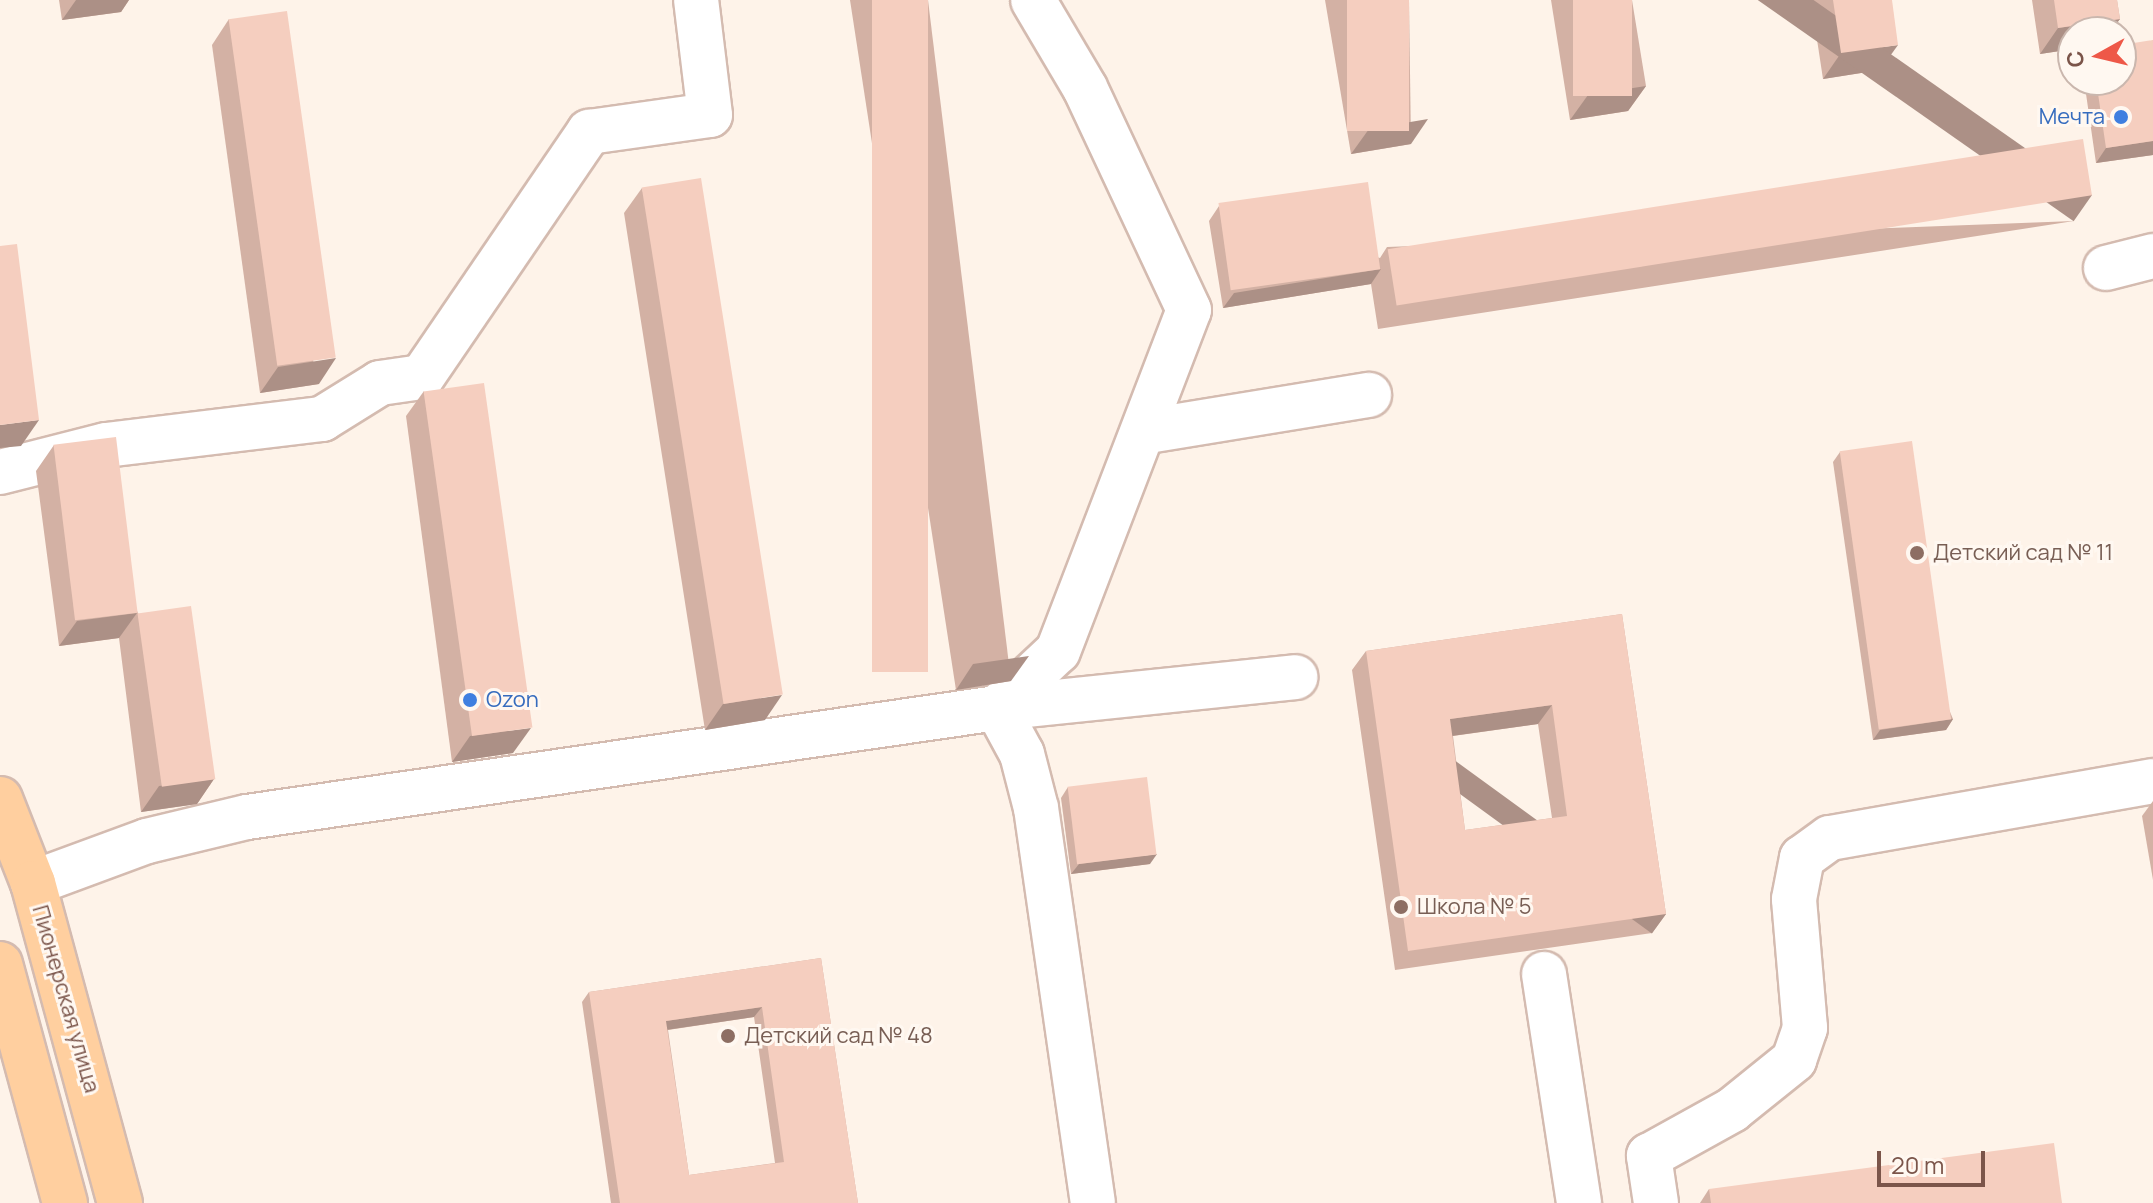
<!DOCTYPE html>
<html>
<head>
<meta charset="utf-8">
<style>
	body { margin:0 }
	#map { position:relative; width:2153px; height:1203px; overflow:hidden; background:#fef3e9; font-family:Manrope,sans-serif }
	div>[style] { position:absolute }
	[style*='--x'] { left:calc(var(--x)*1px); top:calc(var(--y)*1px); width:calc(var(--w)*1px); rotate:calc(var(--a)*1deg) }
	.roads { filter:drop-shadow(2px 0 #d4bbb0) drop-shadow(-2px 0 #d4bbb0) drop-shadow(0 2px #d4bbb0) drop-shadow(0 -2px #d4bbb0) }
	.minor>* { height:44px; margin:-22px; padding:0 22px; transform-origin:22px; border-radius:22px; background:#fff }
	.major>* { height:44px; margin:-22px; padding:0 22px; transform-origin:22px; border-radius:22px; background:#ffcf9f }
	.wall>* { inset:0; background:#d3b1a4 }
	.shaded-wall>* { inset:0; background:#ac9086; transform-origin:0 0 }
	.building>* { inset:0; background:#f5cebf; transform-origin:0 0 }
	.dots>* { width:22px; height:22px; translate:-50% -50%; box-sizing:border-box; border:4px solid #fff8f1; border-radius:50% }
	span { translate:-50% -50%; white-space:nowrap; text-align:center; line-height:1.15; -webkit-text-stroke:6px #fff8f1; paint-order:stroke }
	.shop-label { font-size:22px; color:#366cbe }
	.right { translate:-100% -50%; text-align:right }
	.left { translate:0 -50%; text-align:left }
	.education-label { font-size:22px; color:#785e54 }
	.street-label { font-size:22px; color:#7b554a }
	.north { position:absolute; left:2057px; top:16px; width:80px; height:80px; box-sizing:border-box; background:#fff8f1; border:2px solid #cab7ae; border-radius:50%; rotate:262deg; font-size:22px; font-weight:700; line-height:32px; text-align:center; color:#7b554a }
	.north::after { content:''; display:block; margin:auto; width:28px; height:36px; background:#ee5848; clip-path:polygon(50% 0,100% 100%,50% 72%,0 100%) }
	.scale { position:absolute; left:1877px; top:1151px; width:108px; height:36px; box-sizing:border-box; border:4px solid #7b554a; border-top:0; padding-left:10px; font-size:24px; line-height:28px; white-space:nowrap; color:#7b554a; -webkit-text-stroke:6px #fff8f1; paint-order:stroke }
</style>
</head>
<body>
<div id="map">
	<div class="roads">
		<div class="minor">
			<i style="--x:2106;--y:268;--w:49;--a:-14.3"></i>
			<i style="--x:1148;--y:431;--w:224;--a:-9.3"></i>
			<i style="--x:0;--y:472;--w:109;--a:-14.3"></i>
			<i style="--x:106;--y:445;--w:218;--a:-6.9"></i>
			<i style="--x:322;--y:419;--w:68;--a:-31.8"></i>
			<i style="--x:380;--y:383;--w:42;--a:-8.1"></i>
			<i style="--x:422;--y:377;--w:297;--a:-55.7"></i>
			<i style="--x:589;--y:132;--w:122;--a:-8"></i>
			<i style="--x:710;--y:115;--w:116;--a:-96.9"></i>
			<i style="--x:997;--y:708;--w:83;--a:-43.1"></i>
			<i style="--x:1058;--y:651;--w:365;--a:-69"></i>
			<i style="--x:1189;--y:310;--w:245;--a:-115.1"></i>
			<i style="--x:1085;--y:88;--w:102;--a:-120.6"></i>
			<i style="--x:997;--y:708;--w:52;--a:61.5"></i>
			<i style="--x:1022;--y:754;--w:56;--a:75.5"></i>
			<i style="--x:1036;--y:808;--w:399;--a:81.8"></i>
			<i style="--x:33;--y:883;--w:121;--a:-20.2"></i>
			<i style="--x:147;--y:841;--w:103;--a:-13.5"></i>
			<i style="--x:247;--y:817;--w:758;--a:-8.27"></i>
			<i style="--x:997;--y:708;--w:300;--a:-5.9"></i>
			<i style="--x:1544;--y:974;--w:232;--a:81.3"></i>
			<i style="--x:1656;--y:1203;--w:48;--a:-98.5"></i>
			<i style="--x:1649;--y:1156;--w:95;--a:-29"></i>
			<i style="--x:1732;--y:1110;--w:80;--a:-38.9"></i>
			<i style="--x:1794;--y:1060;--w:34;--a:-71"></i>
			<i style="--x:1805;--y:1028;--w:129;--a:-94.9"></i>
			<i style="--x:1794;--y:899;--w:42;--a:-79"></i>
			<i style="--x:1802;--y:858;--w:34;--a:-36"></i>
			<i style="--x:1830;--y:838;--w:328;--a:-10"></i>
		</div>
		<div class="major">
			<i style="--x:0;--y:799;--w:90;--a:68.6"></i>
			<i style="--x:33;--y:883;--w:332;--a:74.8"></i>
			<i style="--x:0;--y:964;--w:248;--a:74.8"></i>
		</div>
	</div>
	<div class="wall">
		<i style="clip-path:polygon(59px 0,129px 0,121px 12px,62px 20px)"></i>
		<i style="clip-path:polygon(850px 0,928px 0,1011px 681px,956px 690px)"></i>
		<i style="clip-path:polygon(1325px 0,1409px 0,1411px 144px,1351px 154px)"></i>
		<i style="clip-path:polygon(1551px 0,1632px 0,1646px 86px,1628px 111px,1570px 120px)"></i>
		<i style="clip-path:polygon(1811px 0,1892px 0,1880px 70px,1823px 79px)"></i>
		<i style="clip-path:polygon(2032px 0,2117px 0,2120px 19px,2110px 32px,2073px 32px,2073px 49px,2040px 54px)"></i>
		<i style="clip-path:polygon(229px 19px,319px 384px,260px 393px,212px 45px)"></i>
		<i style="clip-path:polygon(2153px 40px,2153px 155px,2096px 163px,2084px 80px,2121px 80px)"></i>
		<i style="clip-path:polygon(642px 188px,765px 720px,705px 730px,624px 213px)"></i>
		<i style="clip-path:polygon(1219px 206px,1380px 258px,1387px 247px,2074px 221px,1378px 329px,1371px 284px,1223px 308px,1209px 221px)"></i>
		<i style="clip-path:polygon(424px 391px,513px 753px,452px 762px,406px 416px)"></i>
		<i style="clip-path:polygon(54px 445px,138px 613px,214px 779px,197px 804px,141px 812px,119px 638px,59px 646px,36px 471px)"></i>
		<i style="clip-path:polygon(1840px 452px,1953px 719px,1946px 730px,1873px 740px,1833px 462px)"></i>
		<i style="clip-path:polygon(evenodd,1622px 614px,1666px 914px,1652px 933px,1395px 970px,1352px 670px,1366px 651px,1622px 614px,1538px 724px,1552px 818px,1465px 830px,1453px 736px,1538px 724px)"></i>
		<i style="clip-path:polygon(1068px 787px,1150px 864px,1071px 874px,1061px 798px)"></i>
		<i style="clip-path:polygon(2153px 801px,2153px 880px,2142px 816px)"></i>
		<i style="clip-path:polygon(evenodd,821px 958px,858px 1203px,611px 1203px,582px 1002px,589px 992px,821px 958px,754px 1017px,775px 1163px,689px 1175px,668px 1030px,754px 1017px)"></i>
		<i style="clip-path:polygon(1709px 1189px,2062px 1203px,1700px 1203px)"></i>
	</div>
	<div class="shaded-wall">
		<i style="clip-path:polygon(76px 0,129px 0,121px 12px,62px 20px)"></i>
		<i style="clip-path:polygon(2120px 19px,2110px 32px,2073px 32px,2073px 49px,2040px 54px,2058px 28px)"></i>
		<i style="clip-path:polygon(1898px 45px,1880px 70px,1823px 79px,1841px 53px)"></i>
		<i style="clip-path:polygon(1646px 86px,1628px 111px,1570px 120px,1588px 95px)"></i>
		<i style="clip-path:polygon(1428px 119px,1411px 144px,1351px 154px,1369px 129px)"></i>
		<i style="clip-path:polygon(2153px 141px,2153px 155px,2096px 163px,2106px 148px)"></i>
		<i style="left:2092px;top:195px;width:32px;height:704px;rotate:125deg"></i>
		<i style="clip-path:polygon(1381px 269px,1371px 284px,1223px 308px,1234px 293px)"></i>
		<i style="clip-path:polygon(336px 358px,319px 384px,260px 393px,278px 367px)"></i>
		<i style="clip-path:polygon(39px 420px,21px 446px,0 448px,0 425px)"></i>
		<i style="clip-path:polygon(137px 613px,119px 638px,59px 646px,77px 621px)"></i>
		<i style="clip-path:polygon(1029px 656px,1011px 681px,956px 690px,973px 664px)"></i>
		<i style="clip-path:polygon(782px 695px,765px 720px,705px 730px,723px 704px)"></i>
		<i style="clip-path:polygon(1552px 705px,1538px 724px,1437px 738px,1450px 719px)"></i>
		<i style="clip-path:polygon(1953px 719px,1946px 730px,1873px 740px,1880px 730px)"></i>
		<i style="clip-path:polygon(531px 728px,513px 753px,452px 762px,470px 736px)"></i>
		<i style="clip-path:polygon(214px 779px,197px 804px,141px 812px,159px 786px)"></i>
		<i style="clip-path:polygon(1157px 854px,1150px 864px,1071px 874px,1079px 864px)"></i>
		<i style="left:1666px;top:914px;width:24px;height:261px;rotate:126deg"></i>
		<i style="clip-path:polygon(762px 1007px,754px 1017px,659px 1031px,666px 1021px)"></i>
	</div>
	<div class="building">
		<i style="left:872px;top:0;width:56px;height:672px"></i>
		<i style="left:1347px;top:0;width:62px;height:131px"></i>
		<i style="left:1573px;top:0;width:59px;height:96px"></i>
		<i style="clip-path:polygon(1833px 0,1892px 0,1898px 45px,1841px 53px)"></i>
		<i style="clip-path:polygon(2054px 0,2117px 0,2120px 19px,2058px 28px)"></i>
		<i style="left:287px;top:11px;width:350px;height:59px;rotate:82deg"></i>
		<i style="clip-path:polygon(2153px 40px,2153px 141px,2106px 148px,2096px 80px,2121px 80px,2121px 45px)"></i>
		<i style="left:2083px;top:139px;width:57px;height:704px;rotate:81deg"></i>
		<i style="left:701px;top:178px;width:523px;height:60px;rotate:81deg"></i>
		<i style="left:1368px;top:182px;width:88px;height:151px;rotate:82deg"></i>
		<i style="clip-path:polygon(17px 244px,39px 420px,0 425px,0 246px)"></i>
		<i style="left:484px;top:383px;width:348px;height:61px;rotate:82deg"></i>
		<i style="left:116px;top:437px;width:177px;height:63px;rotate:83deg"></i>
		<i style="left:1912px;top:441px;width:281px;height:73px;rotate:82deg"></i>
		<i style="left:191px;top:606px;width:175px;height:54px;rotate:82deg"></i>
		<i style="clip-path:polygon(evenodd,1622px 614px,1666px 914px,1408px 951px,1366px 651px,1622px 614px,1552px 705px,1567px 816px,1465px 830px,1450px 719px,1552px 705px)"></i>
		<i style="left:1147px;top:777px;width:78px;height:80px;rotate:83deg"></i>
		<i style="clip-path:polygon(evenodd,821px 958px,858px 1203px,620px 1203px,589px 992px,821px 958px,762px 1007px,784px 1162px,689px 1175px,666px 1021px,762px 1007px)"></i>
		<i style="clip-path:polygon(2054px 1143px,2062px 1203px,1711px 1203px,1709px 1189px)"></i>
	</div>
	<div class="dots">
		<i style="left:2121px;top:117px;background:#3f7fe0"></i>
		<i style="left:1917px;top:553px;background:#8d6e63"></i>
		<i style="left:470px;top:700px;background:#3f7fe0"></i>
		<i style="left:1401px;top:907px;background:#8d6e63"></i>
		<i style="left:728px;top:1036px;background:#8d6e63"></i>
	</div>
	<div class="shop-label">
		<span class="right" style="left:2105px;top:117px">Мечта</span>
		<span class="left" style="left:486px;top:700px">Ozon</span>
	</div>
	<div class="education-label">
		<span class="left" style="left:1933px;top:553px">Детский сад № 11</span>
		<span class="left" style="left:1417px;top:907px">Школа № 5</span>
		<span class="left" style="left:744px;top:1036px">Детский сад № 48</span>
	</div>
	<div class="street-label">
		<span style="left:66px;top:999px;rotate:74deg">Пионерская улица</span>
	</div>
	<div class="north">С</div>
	<div class="scale">20 m</div>
</div>
</body>
</html>
